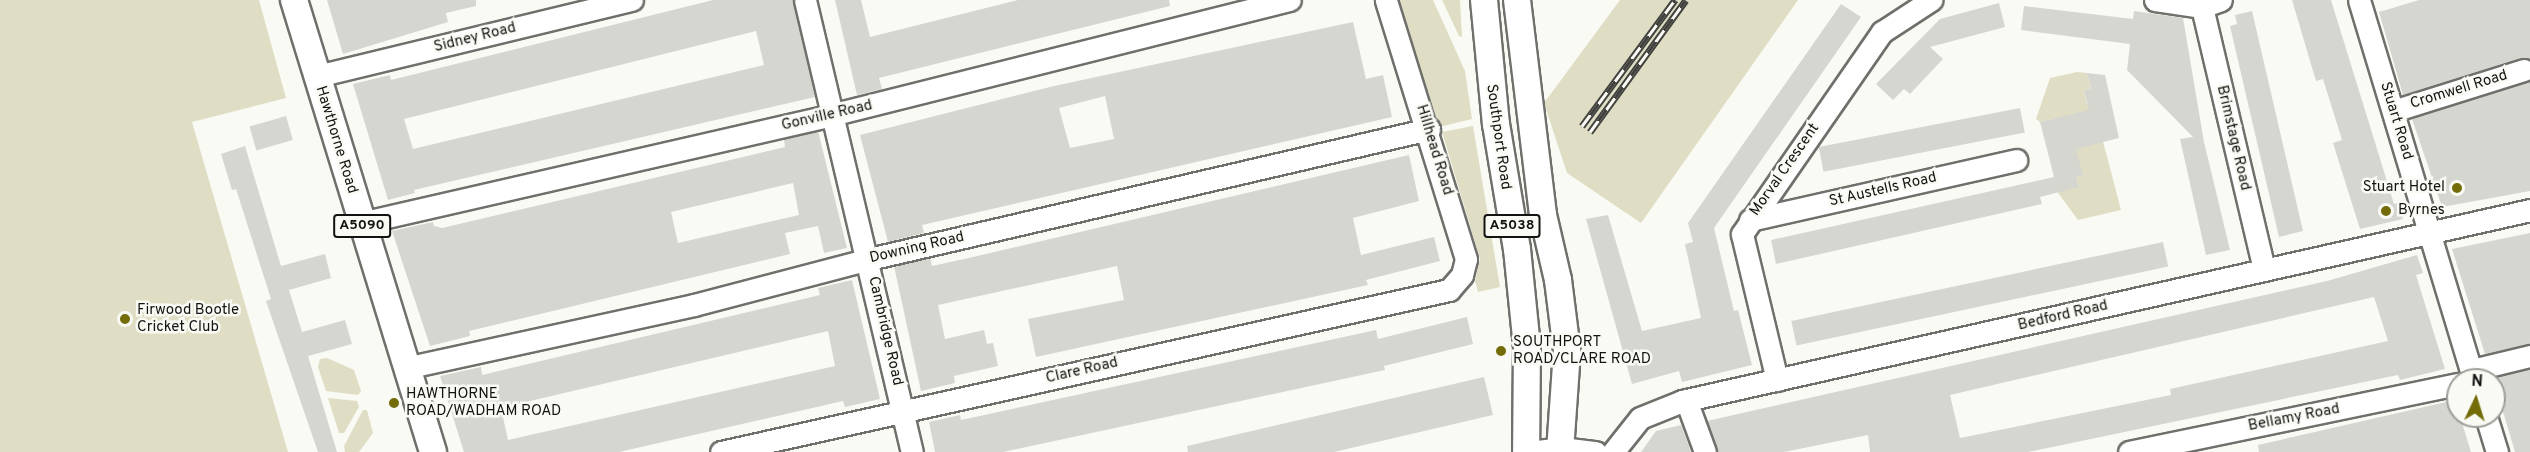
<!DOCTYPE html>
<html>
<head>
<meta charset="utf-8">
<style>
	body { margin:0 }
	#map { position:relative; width:2530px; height:452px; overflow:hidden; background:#fafaf5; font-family:Overpass,sans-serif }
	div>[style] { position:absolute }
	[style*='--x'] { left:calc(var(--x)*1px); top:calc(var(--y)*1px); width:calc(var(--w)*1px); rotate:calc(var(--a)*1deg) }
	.green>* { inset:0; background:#dfdec4 }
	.building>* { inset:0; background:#d6d6d1; transform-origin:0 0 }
	.roads { filter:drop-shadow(2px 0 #6f6f6b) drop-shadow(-2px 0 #6f6f6b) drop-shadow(0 2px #6f6f6b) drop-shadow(0 -2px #6f6f6b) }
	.minor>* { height:21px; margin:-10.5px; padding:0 10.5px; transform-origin:10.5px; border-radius:10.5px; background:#fff }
	.major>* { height:26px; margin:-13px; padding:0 13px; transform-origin:13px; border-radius:13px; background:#fff }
	.rail>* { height:7px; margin-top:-3.5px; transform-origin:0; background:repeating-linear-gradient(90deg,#fafaf5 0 14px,#41413f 0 28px); box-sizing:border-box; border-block:2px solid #41413f }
	.dots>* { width:16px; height:16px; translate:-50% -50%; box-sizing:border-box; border:3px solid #fafaf5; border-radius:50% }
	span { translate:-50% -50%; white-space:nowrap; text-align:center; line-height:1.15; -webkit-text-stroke:5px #fafaf5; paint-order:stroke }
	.shield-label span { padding:2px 4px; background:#fafaf5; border:2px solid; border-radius:4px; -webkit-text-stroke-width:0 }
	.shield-label { font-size:14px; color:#131312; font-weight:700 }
	.street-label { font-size:15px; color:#131312 }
	.poi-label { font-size:15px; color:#131312 }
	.right { translate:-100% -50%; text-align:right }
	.left { translate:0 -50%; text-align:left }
	.north { position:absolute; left:2446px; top:368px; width:60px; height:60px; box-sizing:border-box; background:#fafaf5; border:2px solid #9e9e9a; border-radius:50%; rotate:4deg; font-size:16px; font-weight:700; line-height:24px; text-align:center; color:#131312 }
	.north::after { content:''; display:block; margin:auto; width:21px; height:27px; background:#736c08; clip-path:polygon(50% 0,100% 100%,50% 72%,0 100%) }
</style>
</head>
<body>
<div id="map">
	<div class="green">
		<i style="clip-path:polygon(0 0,259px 0,286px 98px,192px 122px,288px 452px,0 452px)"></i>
		<i style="clip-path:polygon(1399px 0,1433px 0,1465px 71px,1472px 119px,1439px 127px)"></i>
		<i style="clip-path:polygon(1442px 0,1460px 0,1462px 37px,1459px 36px)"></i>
		<i style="clip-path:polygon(1620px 0,1798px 0,1641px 223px,1567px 173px,1544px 103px)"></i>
		<i style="clip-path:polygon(2077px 72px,2087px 73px,2091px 89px,2084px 90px,2087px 104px,2093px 103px,2121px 210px,2078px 220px,2053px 186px,2079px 187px,2076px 177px,2082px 176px,2062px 117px,2040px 122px,2036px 119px,2050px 78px)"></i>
		<i style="clip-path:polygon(1473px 126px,1500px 287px,1478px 292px,1475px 281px,1480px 259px,1442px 132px)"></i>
		<i style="clip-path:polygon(327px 358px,354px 370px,361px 391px,358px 395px,326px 391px,318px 367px,320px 359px)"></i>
		<i style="clip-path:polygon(328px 398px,357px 401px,359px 407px,344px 433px,339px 433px)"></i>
		<i style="clip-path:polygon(363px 410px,367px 410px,373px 433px,359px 452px,345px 452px,344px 446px)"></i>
	</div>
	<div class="building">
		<i style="clip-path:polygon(327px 0,476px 0,476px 6px,446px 13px,448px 22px,343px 54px)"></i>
		<i style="clip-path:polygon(evenodd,713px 0,793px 0,815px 97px,414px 190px,415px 193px,388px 200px,353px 84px,390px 75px,391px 80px,713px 0,756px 31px,764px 65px,413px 149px,404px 119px,756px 31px)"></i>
		<i style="clip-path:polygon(835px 0,861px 0,870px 37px,1018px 0,1169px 0,1170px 6px,879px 78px,882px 89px,857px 95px)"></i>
		<i style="clip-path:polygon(2292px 0,2331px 0,2394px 204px,2398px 203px,2403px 219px,2360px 229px,2333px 143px,2342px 140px,2323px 79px,2316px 81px)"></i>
		<i style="clip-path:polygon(2419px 0,2530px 0,2530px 59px,2520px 58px,2403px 95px,2379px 12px)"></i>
		<i style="clip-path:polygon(1999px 3px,2005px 27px,1930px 47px,1943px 59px,1910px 94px,1904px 89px,1893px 100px,1876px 84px,1940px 19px)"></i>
		<i style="clip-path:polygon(1841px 4px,1861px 17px,1714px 228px,1734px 311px,1738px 310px,1752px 365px,1682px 382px,1679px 371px,1632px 384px,1586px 219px,1608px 215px,1642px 331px,1701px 318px,1685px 244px,1693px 242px,1688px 223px)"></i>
		<i style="clip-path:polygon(2024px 6px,2133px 19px,2134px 11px,2183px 18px,2204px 142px,2230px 250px,2206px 255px,2180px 139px,2193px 137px,2127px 70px,2130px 44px,2021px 30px)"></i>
		<i style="clip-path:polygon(2252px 11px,2303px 231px,2279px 237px,2230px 26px,2237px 24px,2235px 15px)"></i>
		<i style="clip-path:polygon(evenodd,1353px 22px,1366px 79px,1383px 75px,1392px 117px,922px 225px,924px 233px,888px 242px,860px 135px,1054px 86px,1353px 22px,1105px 96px,1114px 139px,1070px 148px,1059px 108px,1105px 96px)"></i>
		<i style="clip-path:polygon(2087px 73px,2105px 75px,2119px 138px,2076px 149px,2083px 176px,2076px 177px,2079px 187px,2040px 197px,2042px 204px,1776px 264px,1771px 240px,2054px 177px,2040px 122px,2089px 110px,2084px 90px,2091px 89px)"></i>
		<i style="clip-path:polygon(2530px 81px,2530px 191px,2442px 207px,2412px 119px)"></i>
		<i style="left:2020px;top:108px;width:25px;height:205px;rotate:79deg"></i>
		<i style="left:286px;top:116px;width:25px;height:38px;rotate:74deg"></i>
		<i style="clip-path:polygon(evenodd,818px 131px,847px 248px,824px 253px,818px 226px,785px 233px,790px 254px,469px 331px,470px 336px,430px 346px,392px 231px,433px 222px,434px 226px,442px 228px,785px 147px,784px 139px,818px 131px,793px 183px,799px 215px,678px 243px,671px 212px,793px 183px)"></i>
		<i style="clip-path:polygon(245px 146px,281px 266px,325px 254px,331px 278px,289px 290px,302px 332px,345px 320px,352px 344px,308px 356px,337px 452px,318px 452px,266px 301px,271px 299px,236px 189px,232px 190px,221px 154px)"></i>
		<i style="clip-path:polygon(1409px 155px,1419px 201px,1353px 218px,1361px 255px,1434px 237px,1440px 261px,1366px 280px,1368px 285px,1036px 357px,1028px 319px,1124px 300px,1117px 266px,938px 305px,945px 339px,984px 330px,987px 344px,993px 343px,998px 366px,954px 376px,955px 383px,921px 391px,894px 266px,930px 258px,932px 266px,973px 257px)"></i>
		<i style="clip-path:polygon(2530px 233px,2530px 344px,2485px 354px,2452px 249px)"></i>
		<i style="left:2163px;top:242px;width:25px;height:380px;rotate:78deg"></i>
		<i style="clip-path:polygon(evenodd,2417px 255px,2423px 273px,2416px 275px,2445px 369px,2400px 380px,2398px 375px,2028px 452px,1870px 452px,1868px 435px,1784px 452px,1717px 452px,1707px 421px,2327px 281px,2417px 255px,2374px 297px,2388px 341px,2170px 389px,2171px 395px,1960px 438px,1950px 395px,2374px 297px)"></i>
		<i style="clip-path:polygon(evenodd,852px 280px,880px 399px,845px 407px,843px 401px,619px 452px,464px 452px,440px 376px,481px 367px,482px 375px,820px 295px,818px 288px,852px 280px,828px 331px,835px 366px,508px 440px,501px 408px,828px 331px)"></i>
		<i style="clip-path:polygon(1467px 317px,1473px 344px,1384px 366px,1385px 370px,1003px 452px,935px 452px,929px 422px,960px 415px,961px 420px,1376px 330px,1378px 339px)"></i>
		<i style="clip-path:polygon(2530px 369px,2530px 452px,2515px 452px,2493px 378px)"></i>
		<i style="clip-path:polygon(1484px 377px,1493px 415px,1334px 452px,1188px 452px,1187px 446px)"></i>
		<i style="clip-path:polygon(2455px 400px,2471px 452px,2259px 452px,2258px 445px)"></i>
		<i style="clip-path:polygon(1681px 425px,1691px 452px,1641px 452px,1656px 431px)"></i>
	</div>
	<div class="roads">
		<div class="minor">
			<i style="--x:805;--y:0;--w:464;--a:76.7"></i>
			<i style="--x:2155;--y:0;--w:48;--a:8.5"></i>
			<i style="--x:2202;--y:7;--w:20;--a:-20"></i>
			<i style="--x:2359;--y:0;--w:397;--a:73.2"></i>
			<i style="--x:2202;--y:7;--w:270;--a:76.7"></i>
			<i style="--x:317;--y:76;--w:324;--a:-13.6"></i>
			<i style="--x:2393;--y:111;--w:137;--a:-17.4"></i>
			<i style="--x:1750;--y:220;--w:273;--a:-12.7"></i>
			<i style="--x:361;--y:223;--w:482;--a:-12.9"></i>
			<i style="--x:831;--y:115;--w:473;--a:-14.1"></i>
			<i style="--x:405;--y:368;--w:296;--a:-12.3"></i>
			<i style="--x:694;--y:305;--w:181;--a:-14.7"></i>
			<i style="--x:869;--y:259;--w:575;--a:-13.07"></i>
			<i style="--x:2472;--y:370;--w:60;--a:-13.6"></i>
			<i style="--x:1777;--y:380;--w:150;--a:-103.5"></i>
			<i style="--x:1742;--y:234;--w:246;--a:-55.3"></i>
			<i style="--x:1882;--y:32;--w:59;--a:-33.1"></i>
			<i style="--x:1686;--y:400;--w:55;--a:69.9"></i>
			<i style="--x:2486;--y:416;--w:38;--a:73"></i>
			<i style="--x:721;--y:452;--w:746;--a:-12.55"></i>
			<i style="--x:1449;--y:290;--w:20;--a:-49"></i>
			<i style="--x:1462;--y:275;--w:16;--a:-76"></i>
			<i style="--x:1466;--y:259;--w:271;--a:-107.2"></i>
			<i style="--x:1529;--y:452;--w:32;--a:-7"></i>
			<i style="--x:1561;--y:448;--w:35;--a:7"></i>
			<i style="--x:1613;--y:452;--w:43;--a:-51.5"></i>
			<i style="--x:1640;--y:418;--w:45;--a:-22"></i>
			<i style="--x:1682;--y:401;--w:869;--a:-12.69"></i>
			<i style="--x:2129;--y:452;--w:336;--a:-11.7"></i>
		</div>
		<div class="major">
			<i style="--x:294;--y:0;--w:473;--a:72.9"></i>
			<i style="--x:1484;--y:0;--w:125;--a:84.5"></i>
			<i style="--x:1496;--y:124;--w:127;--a:80.5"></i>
			<i style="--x:1517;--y:249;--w:99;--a:84.2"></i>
			<i style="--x:1527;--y:347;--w:105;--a:90.5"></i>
			<i style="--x:1517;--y:0;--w:217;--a:83.1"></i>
			<i style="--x:1543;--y:215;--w:67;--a:77"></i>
			<i style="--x:1558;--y:280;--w:72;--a:82.8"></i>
			<i style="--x:1567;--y:351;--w:101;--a:94"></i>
		</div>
	</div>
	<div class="rail">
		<i style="--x:1582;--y:126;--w:157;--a:-53.6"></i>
		<i style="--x:1590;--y:132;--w:163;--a:-54"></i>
	</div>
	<div class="dots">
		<i style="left:2457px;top:188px;background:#736c08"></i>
		<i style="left:2386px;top:211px;background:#736c08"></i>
		<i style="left:125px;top:319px;background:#736c08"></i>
		<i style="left:1501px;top:351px;background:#736c08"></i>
		<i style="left:394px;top:403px;background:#736c08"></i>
	</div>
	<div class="shield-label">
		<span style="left:362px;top:226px">A5090</span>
		<span style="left:1512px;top:226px">A5038</span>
	</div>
	<div class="street-label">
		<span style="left:475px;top:38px;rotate:-14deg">Sidney Road</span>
		<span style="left:2459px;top:90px;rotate:-17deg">Cromwell Road</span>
		<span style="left:827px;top:116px;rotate:-13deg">Gonville Road</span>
		<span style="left:2396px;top:121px;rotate:73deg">Stuart Road</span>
		<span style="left:1498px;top:137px;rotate:82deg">Southport Road</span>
		<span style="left:2233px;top:138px;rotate:77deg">Brimstage Road</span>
		<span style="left:336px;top:140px;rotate:73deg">Hawthorne Road</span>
		<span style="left:1434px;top:150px;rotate:73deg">Hillhead Road</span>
		<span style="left:1785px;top:170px;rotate:-55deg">Morval Crescent</span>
		<span style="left:1883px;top:190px;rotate:-13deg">St Austells Road</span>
		<span style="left:917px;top:248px;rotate:-13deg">Downing Road</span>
		<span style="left:2063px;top:316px;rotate:-13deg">Bedford Road</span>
		<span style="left:885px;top:331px;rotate:77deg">Cambridge Road</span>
		<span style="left:1082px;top:371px;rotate:-13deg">Clare Road</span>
		<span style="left:2294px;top:418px;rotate:-11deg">Bellamy Road</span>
	</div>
	<div class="poi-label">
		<span class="right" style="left:2445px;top:188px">Stuart Hotel</span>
		<span class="left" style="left:2398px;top:211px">Byrnes</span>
		<span class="left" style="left:137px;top:319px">Firwood Bootle<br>Cricket Club</span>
		<span class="left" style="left:1513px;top:351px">SOUTHPORT<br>ROAD/CLARE ROAD</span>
		<span class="left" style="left:406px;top:403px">HAWTHORNE<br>ROAD/WADHAM ROAD</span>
	</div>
	<div class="north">N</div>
</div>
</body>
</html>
